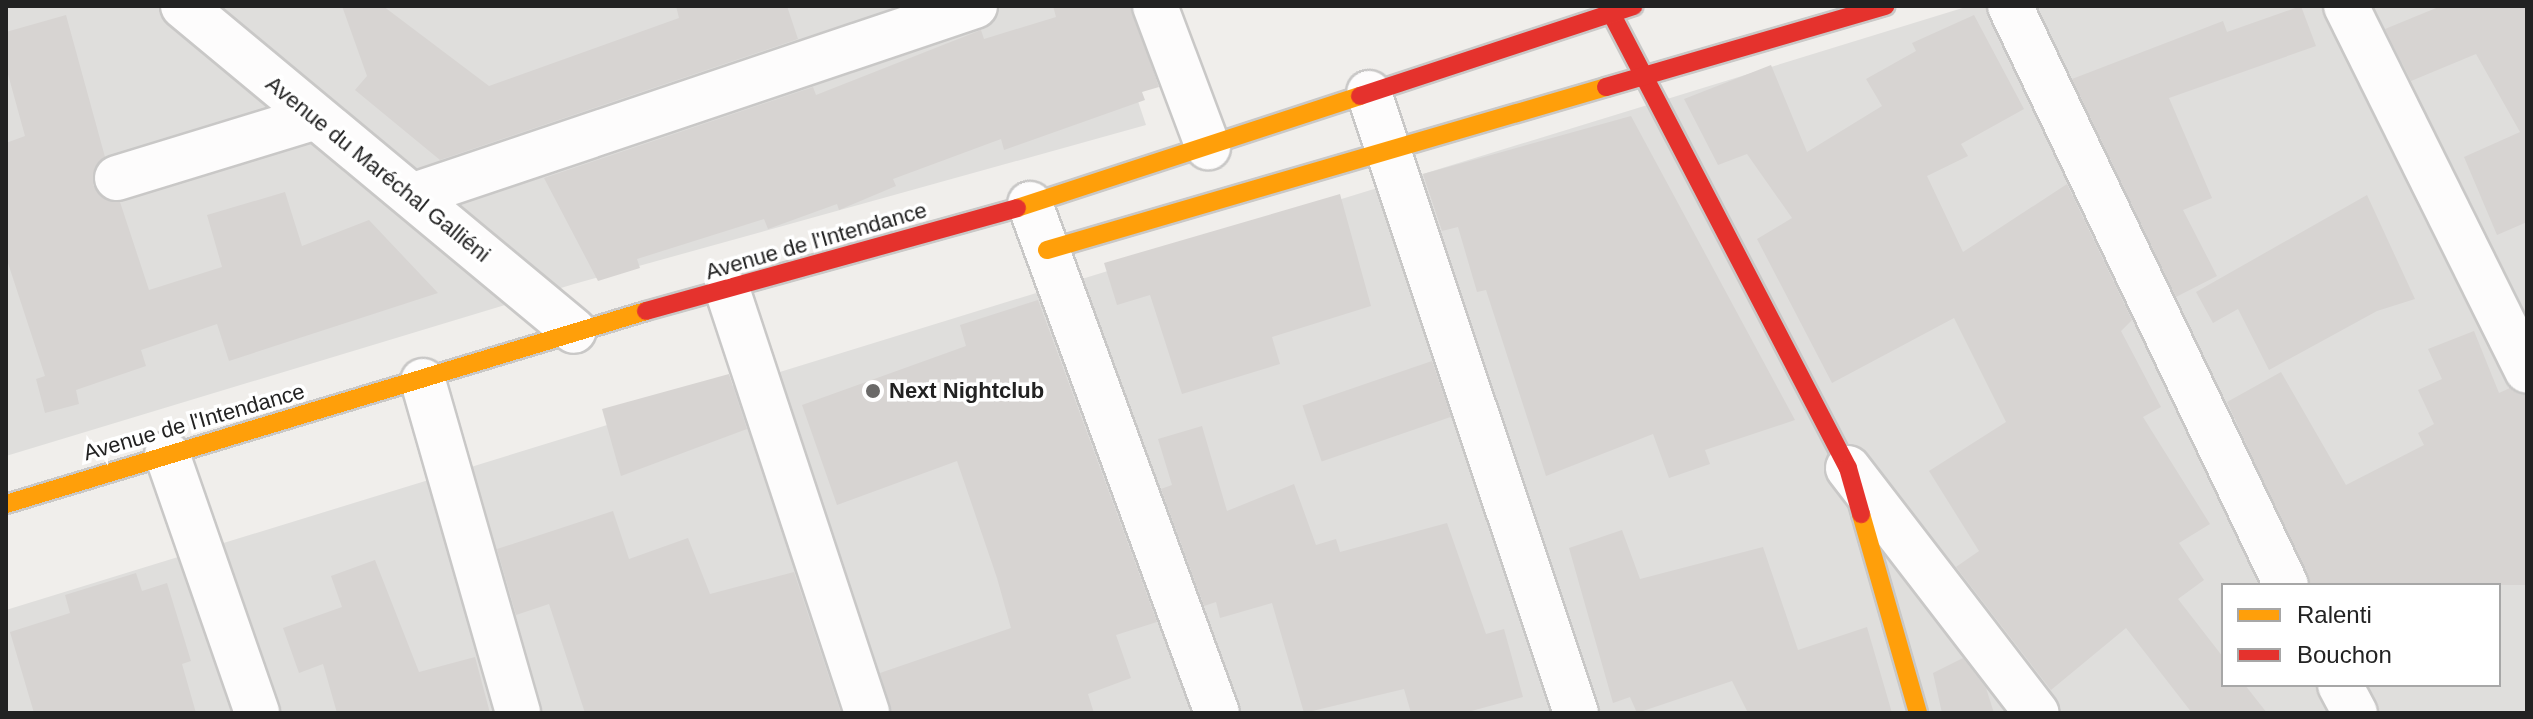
<!DOCTYPE html>
<html>
<head>
<meta charset="utf-8">
<style>
	body { margin:0 }
	#map { position:relative; width:2533px; height:719px; overflow:hidden; background:#f0eeeb; font-family:Arial,sans-serif }
	div>[style] { position:absolute }
	[style*='--x'] { left:calc(var(--x)*1px); top:calc(var(--y)*1px); width:calc(var(--w)*1px); rotate:calc(var(--a)*1deg) }
	.residential>* { inset:0; background:#dfdedc }
	.building>* { inset:0; background:#d7d4d2; transform-origin:0 0 }
	.roads { filter:drop-shadow(2px 0 #c9c8c7) drop-shadow(-2px 0 #c9c8c7) drop-shadow(0 2px #c9c8c7) drop-shadow(0 -2px #c9c8c7) }
	.street>* { height:44px; margin:-22px; padding:0 22px; transform-origin:22px; border-radius:22px; background:#fdfcfc }
	.slow>* { height:18px; margin:-9px; padding:0 9px; transform-origin:9px; border-radius:9px; background:#ff9f0a }
	.jam>* { height:18px; margin:-9px; padding:0 9px; transform-origin:9px; border-radius:9px; background:#e5322d }
	.dots>* { width:22px; height:22px; translate:-50% -50%; box-sizing:border-box; border:4px solid #fff; border-radius:50% }
	span { translate:-50% -50%; white-space:nowrap; text-align:center; line-height:1.15; -webkit-text-stroke:7px #fff; paint-order:stroke }
	.street-label { font-size:22px; color:#222 }
	.poi-label { font-size:22px; color:#222; font-weight:700 }
	.left { translate:0 -50%; text-align:left }
	.frame { position:absolute; inset:0; border:8px solid #222; pointer-events:none }
	.legend { position:absolute; left:2221px; top:583px; width:280px; height:104px; box-sizing:border-box; background:#fff; border:2px solid #a7a7a7; margin:0; padding:10px 14px; list-style:none; font-size:24px; color:#222 }
	.legend li { display:flex; align-items:center; gap:16px; height:40px }
	.legend b { width:40px; border:2px solid #a7a7a7 }
</style>
</head>
<body>
<div id="map">
	<div class="residential">
		<i style="clip-path:polygon(6px 6px,1106px 6px,1146px 125px,574px 284px,6px 456px)"></i>
		<i style="clip-path:polygon(evenodd,1969px 6px,2527px 6px,2527px 713px,6px 713px,6px 610px,1969px 6px,2223px 585px,2499px 585px,2499px 685px,2223px 685px,2223px 585px)"></i>
	</div>
	<div class="building">
		<i style="clip-path:polygon(342px 6px,383px 6px,489px 86px,679px 18px,676px 6px,787px 6px,798px 39px,440px 160px,355px 90px,367px 76px)"></i>
		<i style="clip-path:polygon(1053px 6px,1131px 6px,1159px 87px,1142px 92px,1145px 100px,1004px 150px,1001px 139px,893px 179px,896px 186px,839px 210px,837px 204px,768px 229px,764px 219px,637px 259px,640px 268px,598px 281px,544px 178px,813px 87px,816px 95px,981px 30px,984px 39px,1056px 17px)"></i>
		<i style="clip-path:polygon(2301px 6px,2316px 46px,2169px 98px,2212px 198px,2183px 210px,2217px 276px,2176px 297px,2072px 79px,2223px 21px,2227px 32px)"></i>
		<i style="clip-path:polygon(2441px 6px,2527px 6px,2527px 222px,2497px 235px,2464px 157px,2520px 132px,2476px 54px,2411px 81px,2385px 29px)"></i>
		<i style="clip-path:polygon(66px 15px,105px 157px,93px 185px,101px 197px,120px 202px,149px 290px,222px 267px,207px 215px,285px 192px,302px 246px,369px 220px,438px 293px,229px 361px,217px 324px,141px 350px,146px 366px,76px 390px,79px 404px,45px 413px,36px 379px,45px 376px,6px 257px,6px 143px,25px 136px,6px 67px,6px 32px)"></i>
		<i style="clip-path:polygon(1974px 15px,2024px 109px,1961px 144px,1968px 156px,1927px 176px,1963px 252px,2067px 184px,2132px 320px,2121px 331px,2161px 407px,2143px 417px,2210px 524px,2179px 543px,2204px 580px,2178px 599px,2223px 657px,2223px 685px,2245px 685px,2267px 713px,2192px 713px,2126px 628px,2051px 690px,1956px 567px,1979px 551px,1929px 471px,2006px 422px,1954px 318px,1832px 383px,1757px 239px,1792px 218px,1747px 154px,1718px 165px,1684px 99px,1771px 65px,1807px 152px,1882px 106px,1866px 79px,1916px 51px,1912px 43px)"></i>
		<i style="clip-path:polygon(1631px 116px,1795px 420px,1705px 450px,1710px 464px,1669px 478px,1653px 434px,1546px 476px,1486px 290px,1477px 292px,1458px 227px,1442px 231px,1423px 174px)"></i>
		<i style="clip-path:polygon(1340px 194px,1371px 306px,1272px 337px,1280px 364px,1182px 394px,1150px 295px,1117px 305px,1104px 263px)"></i>
		<i style="clip-path:polygon(2367px 195px,2415px 299px,2377px 311px,2269px 370px,2238px 309px,2213px 323px,2196px 292px)"></i>
		<i style="clip-path:polygon(1038px 300px,1157px 622px,1116px 635px,1131px 678px,1088px 694px,1094px 713px,891px 713px,880px 673px,1011px 628px,997px 578px,957px 461px,837px 505px,802px 405px,966px 346px,960px 325px)"></i>
		<i style="clip-path:polygon(2474px 331px,2499px 393px,2510px 388px,2527px 395px,2527px 585px,2311px 585px,2227px 402px,2281px 372px,2346px 485px,2424px 445px,2418px 433px,2434px 424px,2418px 390px,2442px 379px,2428px 349px)"></i>
		<i style="left:1432px;top:361px;width:59px;height:137px;rotate:71deg"></i>
		<i style="clip-path:polygon(729px 374px,747px 429px,621px 476px,602px 409px)"></i>
		<i style="clip-path:polygon(1202px 426px,1227px 511px,1294px 484px,1316px 545px,1336px 539px,1340px 552px,1447px 523px,1486px 634px,1504px 629px,1523px 697px,1464px 713px,1411px 713px,1404px 689px,1304px 713px,1272px 603px,1220px 618px,1216px 602px,1204px 606px,1161px 489px,1172px 485px,1158px 439px)"></i>
		<i style="clip-path:polygon(613px 511px,629px 559px,688px 538px,710px 594px,794px 572px,841px 713px,585px 713px,549px 604px,516px 615px,497px 549px)"></i>
		<i style="clip-path:polygon(1622px 530px,1640px 579px,1763px 547px,1798px 650px,1867px 627px,1892px 713px,1748px 713px,1732px 681px,1637px 713px,1630px 697px,1613px 703px,1569px 548px)"></i>
		<i style="clip-path:polygon(375px 560px,419px 672px,475px 657px,490px 713px,337px 713px,323px 664px,299px 673px,283px 628px,342px 607px,331px 576px)"></i>
		<i style="clip-path:polygon(136px 573px,142px 591px,167px 583px,191px 661px,182px 664px,196px 713px,34px 713px,10px 632px,70px 613px,65px 595px)"></i>
		<i style="clip-path:polygon(1963px 658px,1986px 688px,1994px 713px,1942px 713px,1933px 673px)"></i>
	</div>
	<div class="roads">
		<div class="street">
			<i style="--x:183;--y:6;--w:508;--a:39.73"></i>
			<i style="--x:1155;--y:6;--w:151;--a:69.4"></i>
			<i style="--x:2010;--y:6;--w:641;--a:64.51"></i>
			<i style="--x:2346;--y:6;--w:407;--a:63.6"></i>
			<i style="--x:1369;--y:93;--w:654;--a:71.54"></i>
			<i style="--x:117;--y:178;--w:205;--a:-17"></i>
			<i style="--x:414;--y:195;--w:592;--a:-18.62"></i>
			<i style="--x:1030;--y:204;--w:542;--a:69.83"></i>
			<i style="--x:728;--y:292;--w:443;--a:71.7"></i>
			<i style="--x:423;--y:381;--w:345;--a:74"></i>
			<i style="--x:167;--y:454;--w:274;--a:70.8"></i>
			<i style="--x:1848;--y:468;--w:309;--a:52.4"></i>
			<i style="--x:2340;--y:685;--w:32;--a:62"></i>
		</div>
		<div class="slow">
			<i style="--x:1017;--y:208;--w:361;--a:-18.1"></i>
			<i style="--x:1047;--y:250;--w:582;--a:-16.26"></i>
			<i style="--x:6;--y:504;--w:668;--a:-16.78"></i>
			<i style="--x:1861;--y:514;--w:207;--a:74"></i>
		</div>
		<div class="jam">
			<i style="--x:1611;--y:13;--w:513;--a:62.49"></i>
			<i style="--x:1848;--y:468;--w:48;--a:74.2"></i>
			<i style="--x:1606;--y:87;--w:291;--a:-16.2"></i>
			<i style="--x:1360;--y:96;--w:288;--a:-18.2"></i>
			<i style="--x:646;--y:311;--w:385;--a:-15.5"></i>
		</div>
	</div>
	<div class="dots">
		<i style="left:873px;top:391px;background:#6a6968"></i>
	</div>
	<div class="street-label">
		<span style="left:378px;top:169px;rotate:39deg">Avenue du Maréchal Galliéni</span>
		<span style="left:816px;top:241px;rotate:-16deg">Avenue de l'Intendance</span>
		<span style="left:194px;top:422px;rotate:-16deg">Avenue de l'Intendance</span>
	</div>
	<div class="poi-label">
		<span class="left" style="left:889px;top:391px">Next Nightclub</span>
	</div>
	<div class="frame"></div>
	<ul class="legend">
	<li><b style="height:10px;background:#ff9f0a"></b>Ralenti</li>
	<li><b style="height:10px;background:#e5322d"></b>Bouchon</li>
	</ul>
</div>
</body>
</html>
